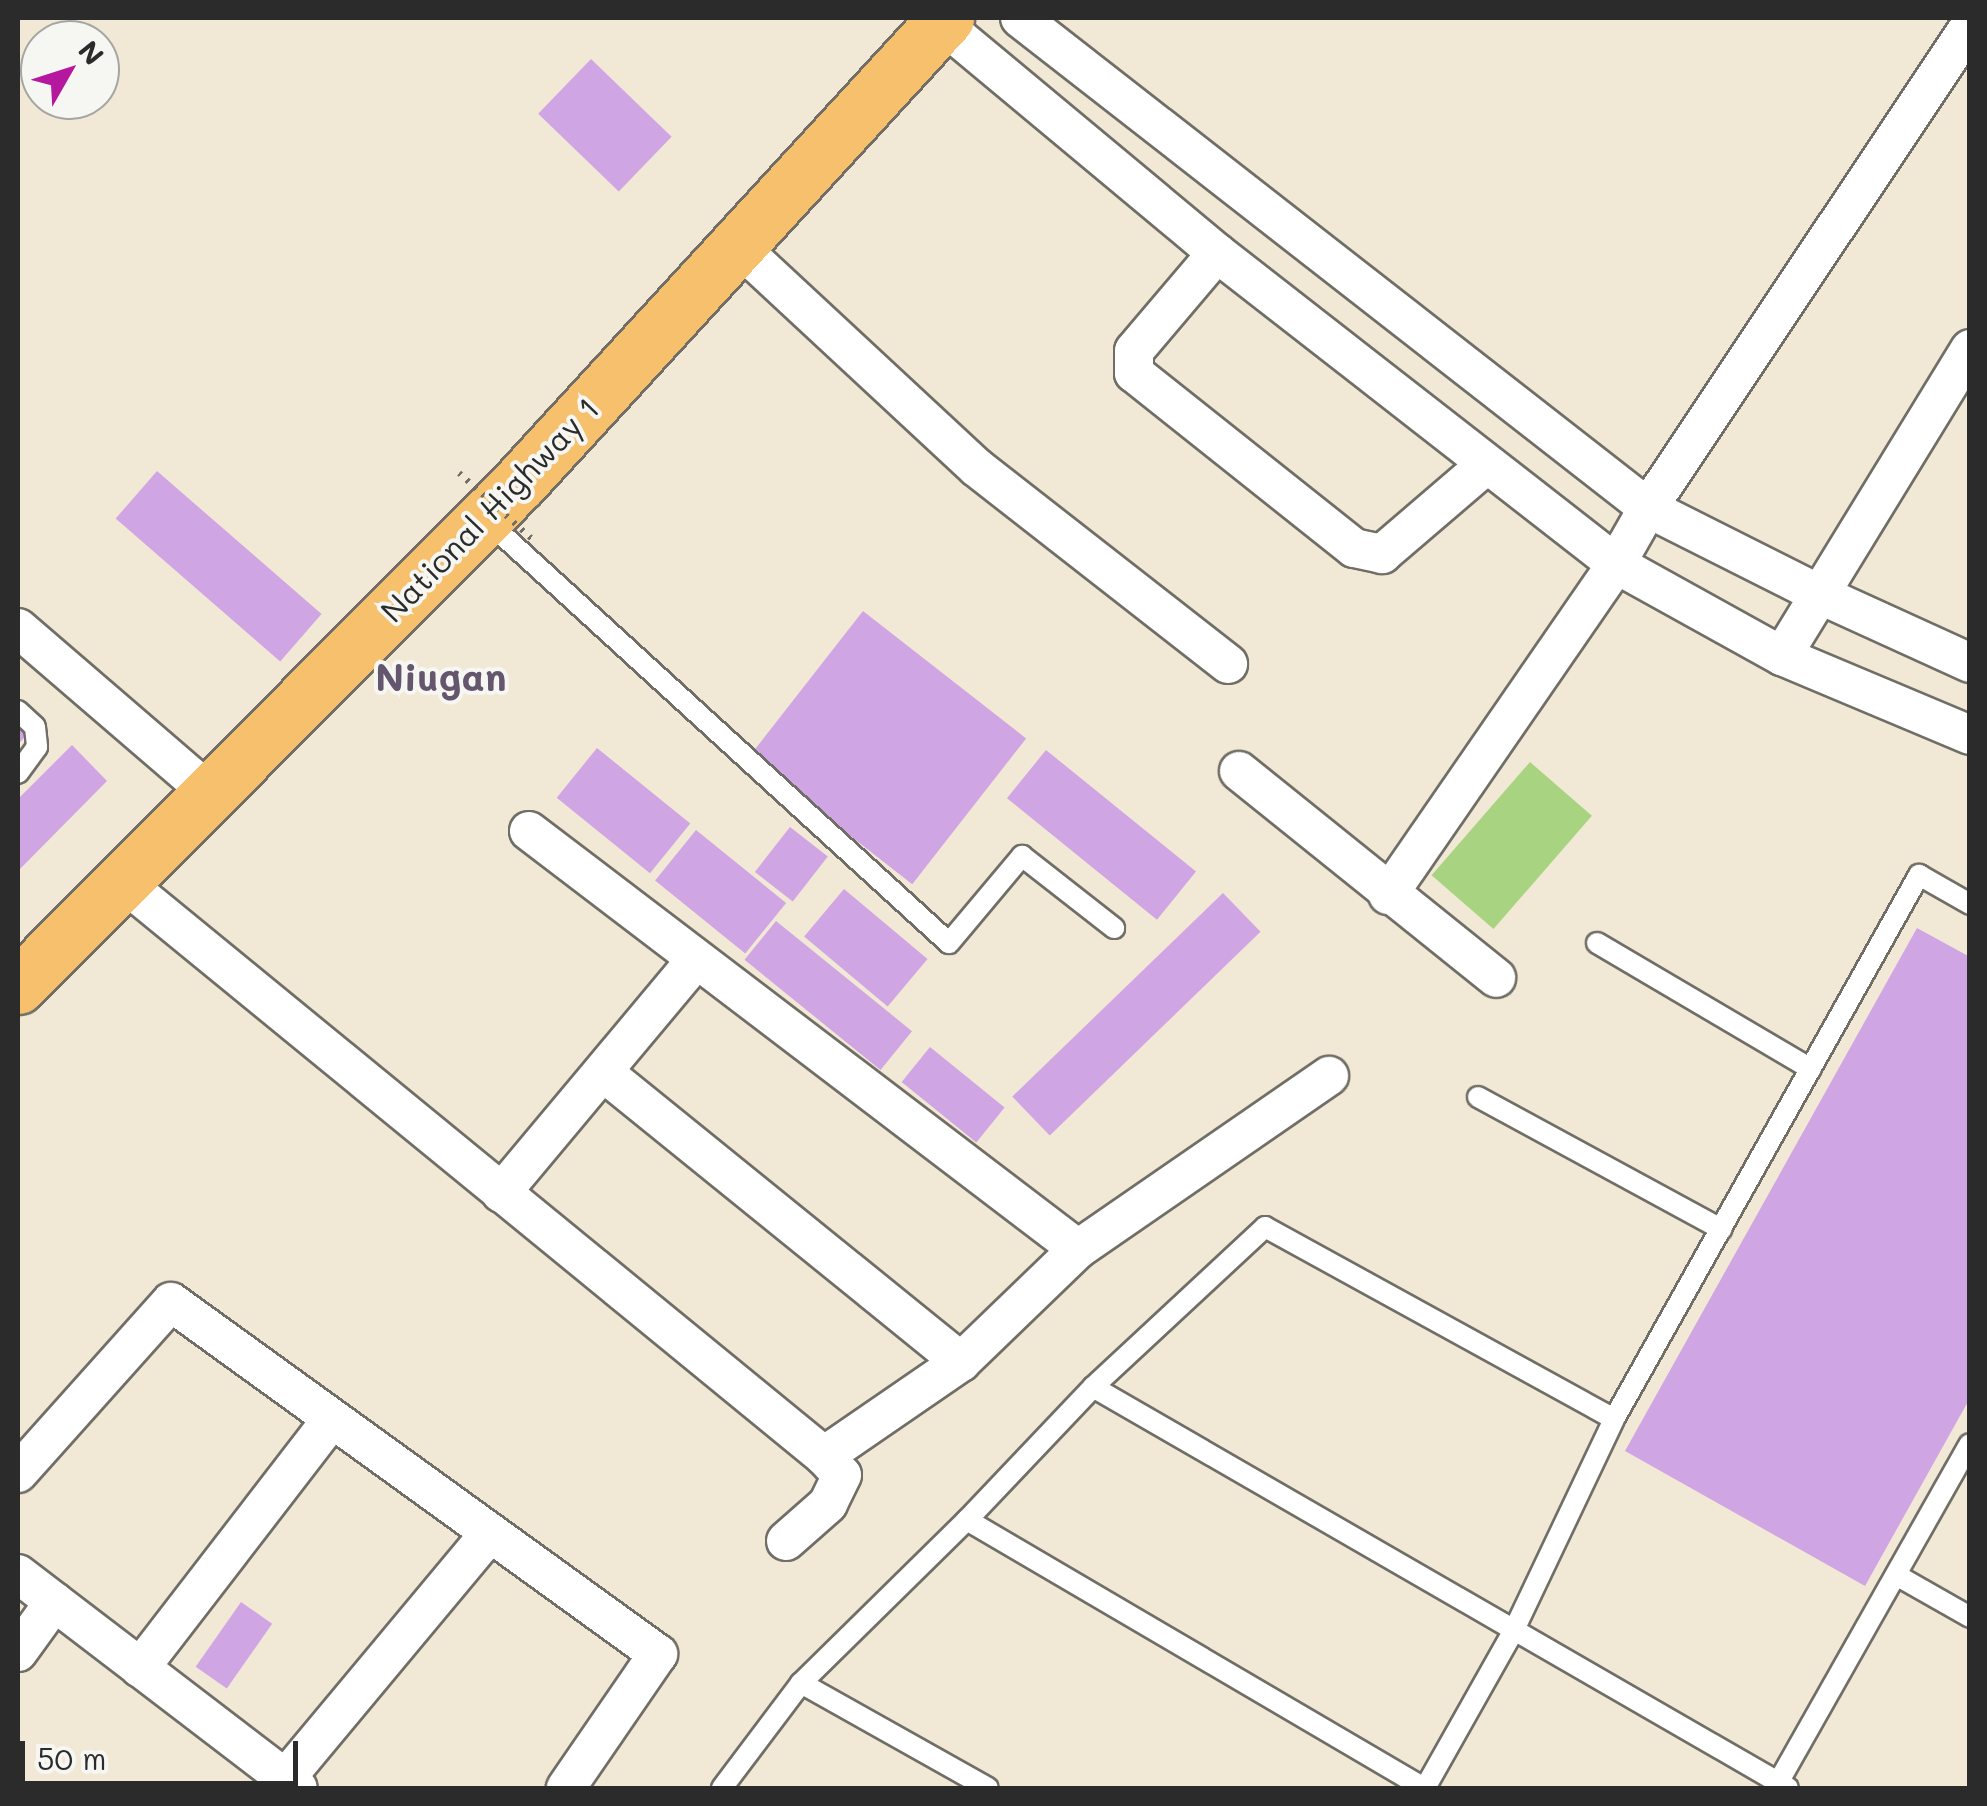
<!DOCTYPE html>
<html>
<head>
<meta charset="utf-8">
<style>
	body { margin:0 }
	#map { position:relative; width:1987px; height:1806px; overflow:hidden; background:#f1e9d5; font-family:Mali,sans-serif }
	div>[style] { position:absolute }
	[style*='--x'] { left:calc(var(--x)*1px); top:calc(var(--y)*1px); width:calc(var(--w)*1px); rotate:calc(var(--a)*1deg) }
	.green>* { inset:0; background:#a8d380; transform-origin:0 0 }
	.building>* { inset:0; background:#cfa5e4; transform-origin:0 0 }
	.roads { filter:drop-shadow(2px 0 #706e66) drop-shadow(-2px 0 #706e66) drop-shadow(0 2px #706e66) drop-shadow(0 -2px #706e66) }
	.lane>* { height:20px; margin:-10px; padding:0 10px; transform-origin:10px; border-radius:10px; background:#fff }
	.street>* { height:38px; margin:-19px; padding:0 19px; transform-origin:19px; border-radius:19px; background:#fff }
	.highway>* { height:55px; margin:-27.5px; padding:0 27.5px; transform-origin:27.5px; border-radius:27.5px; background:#f7c06c }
	.path-bridge>* { height:6px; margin-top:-3px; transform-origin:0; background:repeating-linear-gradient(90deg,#706e66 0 2.5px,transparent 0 10.5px) }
	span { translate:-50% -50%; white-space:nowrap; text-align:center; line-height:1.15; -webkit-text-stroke:8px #f6f6f2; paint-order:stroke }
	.street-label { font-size:32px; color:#2b2b2b }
	.quarter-label { font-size:38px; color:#64566c; font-weight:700 }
	.frame { position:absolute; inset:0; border:20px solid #2b2b2b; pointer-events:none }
	.north { position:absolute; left:20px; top:20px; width:100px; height:100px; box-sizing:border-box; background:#f6f6f2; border:2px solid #a5a5a2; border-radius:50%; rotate:51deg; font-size:28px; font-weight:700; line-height:40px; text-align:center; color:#2b2b2b }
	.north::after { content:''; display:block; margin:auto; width:35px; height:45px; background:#b5179e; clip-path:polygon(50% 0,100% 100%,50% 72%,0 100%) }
	.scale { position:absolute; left:20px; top:1741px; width:278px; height:45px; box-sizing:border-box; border:5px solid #2b2b2b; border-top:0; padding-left:12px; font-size:30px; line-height:35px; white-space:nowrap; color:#2b2b2b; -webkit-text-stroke:8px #f6f6f2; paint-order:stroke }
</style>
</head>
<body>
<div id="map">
	<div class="green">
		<i style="left:1530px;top:762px;width:82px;height:150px;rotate:41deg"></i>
	</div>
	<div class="building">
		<i style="left:591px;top:59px;width:112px;height:76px;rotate:44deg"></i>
		<i style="left:157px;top:471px;width:218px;height:63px;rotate:41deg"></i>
		<i style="left:863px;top:611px;width:207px;height:185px;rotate:38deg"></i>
		<i style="clip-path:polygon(18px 719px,30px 732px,18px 744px)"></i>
		<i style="clip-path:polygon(72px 745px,107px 781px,18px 871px,18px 799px)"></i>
		<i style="left:597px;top:748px;width:120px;height:64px;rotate:39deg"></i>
		<i style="left:1046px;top:750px;width:193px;height:62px;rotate:39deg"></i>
		<i style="left:790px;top:827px;width:48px;height:57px;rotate:38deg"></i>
		<i style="left:696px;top:830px;width:116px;height:65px;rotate:39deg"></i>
		<i style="left:844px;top:889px;width:109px;height:62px;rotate:40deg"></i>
		<i style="left:1223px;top:893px;width:54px;height:293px;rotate:46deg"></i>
		<i style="left:776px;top:921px;width:175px;height:50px;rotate:39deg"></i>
		<i style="clip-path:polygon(1917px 928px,1970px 957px,1970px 1398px,1865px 1586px,1625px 1451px)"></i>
		<i style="left:930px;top:1047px;width:96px;height:45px;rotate:39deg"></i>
		<i style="left:241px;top:1602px;width:38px;height:79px;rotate:35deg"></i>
	</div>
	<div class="roads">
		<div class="lane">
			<i style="--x:486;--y:520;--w:627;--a:42.42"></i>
			<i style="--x:949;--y:943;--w:114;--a:-50"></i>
			<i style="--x:1022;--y:856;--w:117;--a:38"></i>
			<i style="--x:18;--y:711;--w:23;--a:43"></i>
			<i style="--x:35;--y:727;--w:20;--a:84"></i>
			<i style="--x:37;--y:747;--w:32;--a:126"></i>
			<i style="--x:1597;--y:943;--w:248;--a:30.5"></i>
			<i style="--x:1478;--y:1097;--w:277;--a:28.5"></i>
			<i style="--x:1093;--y:1387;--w:802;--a:29.98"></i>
			<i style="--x:967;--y:1520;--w:530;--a:30.39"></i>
			<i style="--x:1896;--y:1575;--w:85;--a:29.6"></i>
			<i style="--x:801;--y:1683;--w:214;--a:29.3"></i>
			<i style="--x:722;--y:1788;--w:131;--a:-53"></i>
			<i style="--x:801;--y:1683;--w:233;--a:-44.5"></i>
			<i style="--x:967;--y:1520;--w:183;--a:-46.5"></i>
			<i style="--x:1093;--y:1387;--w:235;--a:-42.9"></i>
			<i style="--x:1265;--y:1227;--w:398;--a:28.8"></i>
			<i style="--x:1425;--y:1788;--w:181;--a:-60.6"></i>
			<i style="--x:1514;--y:1630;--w:233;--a:-64.6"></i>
			<i style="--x:1614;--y:1419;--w:624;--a:-60.72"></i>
			<i style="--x:1919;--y:875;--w:59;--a:29.6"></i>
			<i style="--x:1775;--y:1788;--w:395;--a:-60.5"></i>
		</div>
		<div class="street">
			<i style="--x:1020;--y:18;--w:797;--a:37.96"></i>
			<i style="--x:1648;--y:508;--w:194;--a:26.7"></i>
			<i style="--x:1821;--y:595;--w:164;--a:24.5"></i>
			<i style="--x:941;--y:23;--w:359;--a:39.8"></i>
			<i style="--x:1217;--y:253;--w:506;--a:37.93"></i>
			<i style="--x:1616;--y:564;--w:190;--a:29"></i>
			<i style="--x:1782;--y:656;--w:204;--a:22.8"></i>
			<i style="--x:735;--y:243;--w:329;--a:42.9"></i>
			<i style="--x:976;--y:467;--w:320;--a:38"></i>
			<i style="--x:1217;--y:253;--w:128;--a:130.3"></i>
			<i style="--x:1134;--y:351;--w:22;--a:90"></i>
			<i style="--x:1134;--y:373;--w:281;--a:38.5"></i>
			<i style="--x:1354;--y:548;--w:29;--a:12"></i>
			<i style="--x:1382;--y:554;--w:137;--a:-40.6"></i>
			<i style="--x:18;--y:628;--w:255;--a:40.7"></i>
			<i style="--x:1782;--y:656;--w:360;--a:-58.5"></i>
			<i style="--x:1239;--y:771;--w:330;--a:38.8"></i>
			<i style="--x:529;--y:831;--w:690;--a:37.29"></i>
			<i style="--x:123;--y:882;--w:906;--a:39.31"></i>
			<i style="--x:824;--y:1456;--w:26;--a:47"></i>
			<i style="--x:842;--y:1475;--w:32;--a:116"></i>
			<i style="--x:828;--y:1504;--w:56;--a:138.6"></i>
			<i style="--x:1388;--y:895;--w:402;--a:-55.4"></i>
			<i style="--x:1616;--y:564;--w:64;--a:-60.3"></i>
			<i style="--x:1648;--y:508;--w:580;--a:-56.26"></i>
			<i style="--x:603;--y:1072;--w:461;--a:39"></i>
			<i style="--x:501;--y:1193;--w:304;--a:-50.1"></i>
			<i style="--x:824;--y:1456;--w:166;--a:-34.5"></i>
			<i style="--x:961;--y:1362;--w:163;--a:-44"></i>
			<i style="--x:1078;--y:1249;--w:305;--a:-34.6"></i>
			<i style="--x:18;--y:1473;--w:229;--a:-48.2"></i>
			<i style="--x:171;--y:1302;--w:601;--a:35.86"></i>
			<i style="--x:658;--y:1654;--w:163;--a:124.5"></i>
			<i style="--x:18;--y:1574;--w:352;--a:37.4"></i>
			<i style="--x:18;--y:1652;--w:62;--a:-54.2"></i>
			<i style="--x:140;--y:1668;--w:314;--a:-52.4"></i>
			<i style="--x:285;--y:1779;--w:317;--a:-50.2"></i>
		</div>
		<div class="highway">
			<i style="--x:18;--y:986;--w:711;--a:-45.11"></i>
			<i style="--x:520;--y:482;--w:630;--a:-47.44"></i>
		</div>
	</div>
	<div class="path-bridge">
		<i style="--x:459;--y:473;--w:98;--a:42.1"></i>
	</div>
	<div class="street-label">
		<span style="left:489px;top:509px;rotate:-46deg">National Highway 1</span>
	</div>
	<div class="quarter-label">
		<span style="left:441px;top:677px">Niugan</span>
	</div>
	<div class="frame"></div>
	<div class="north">N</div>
	<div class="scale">50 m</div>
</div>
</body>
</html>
